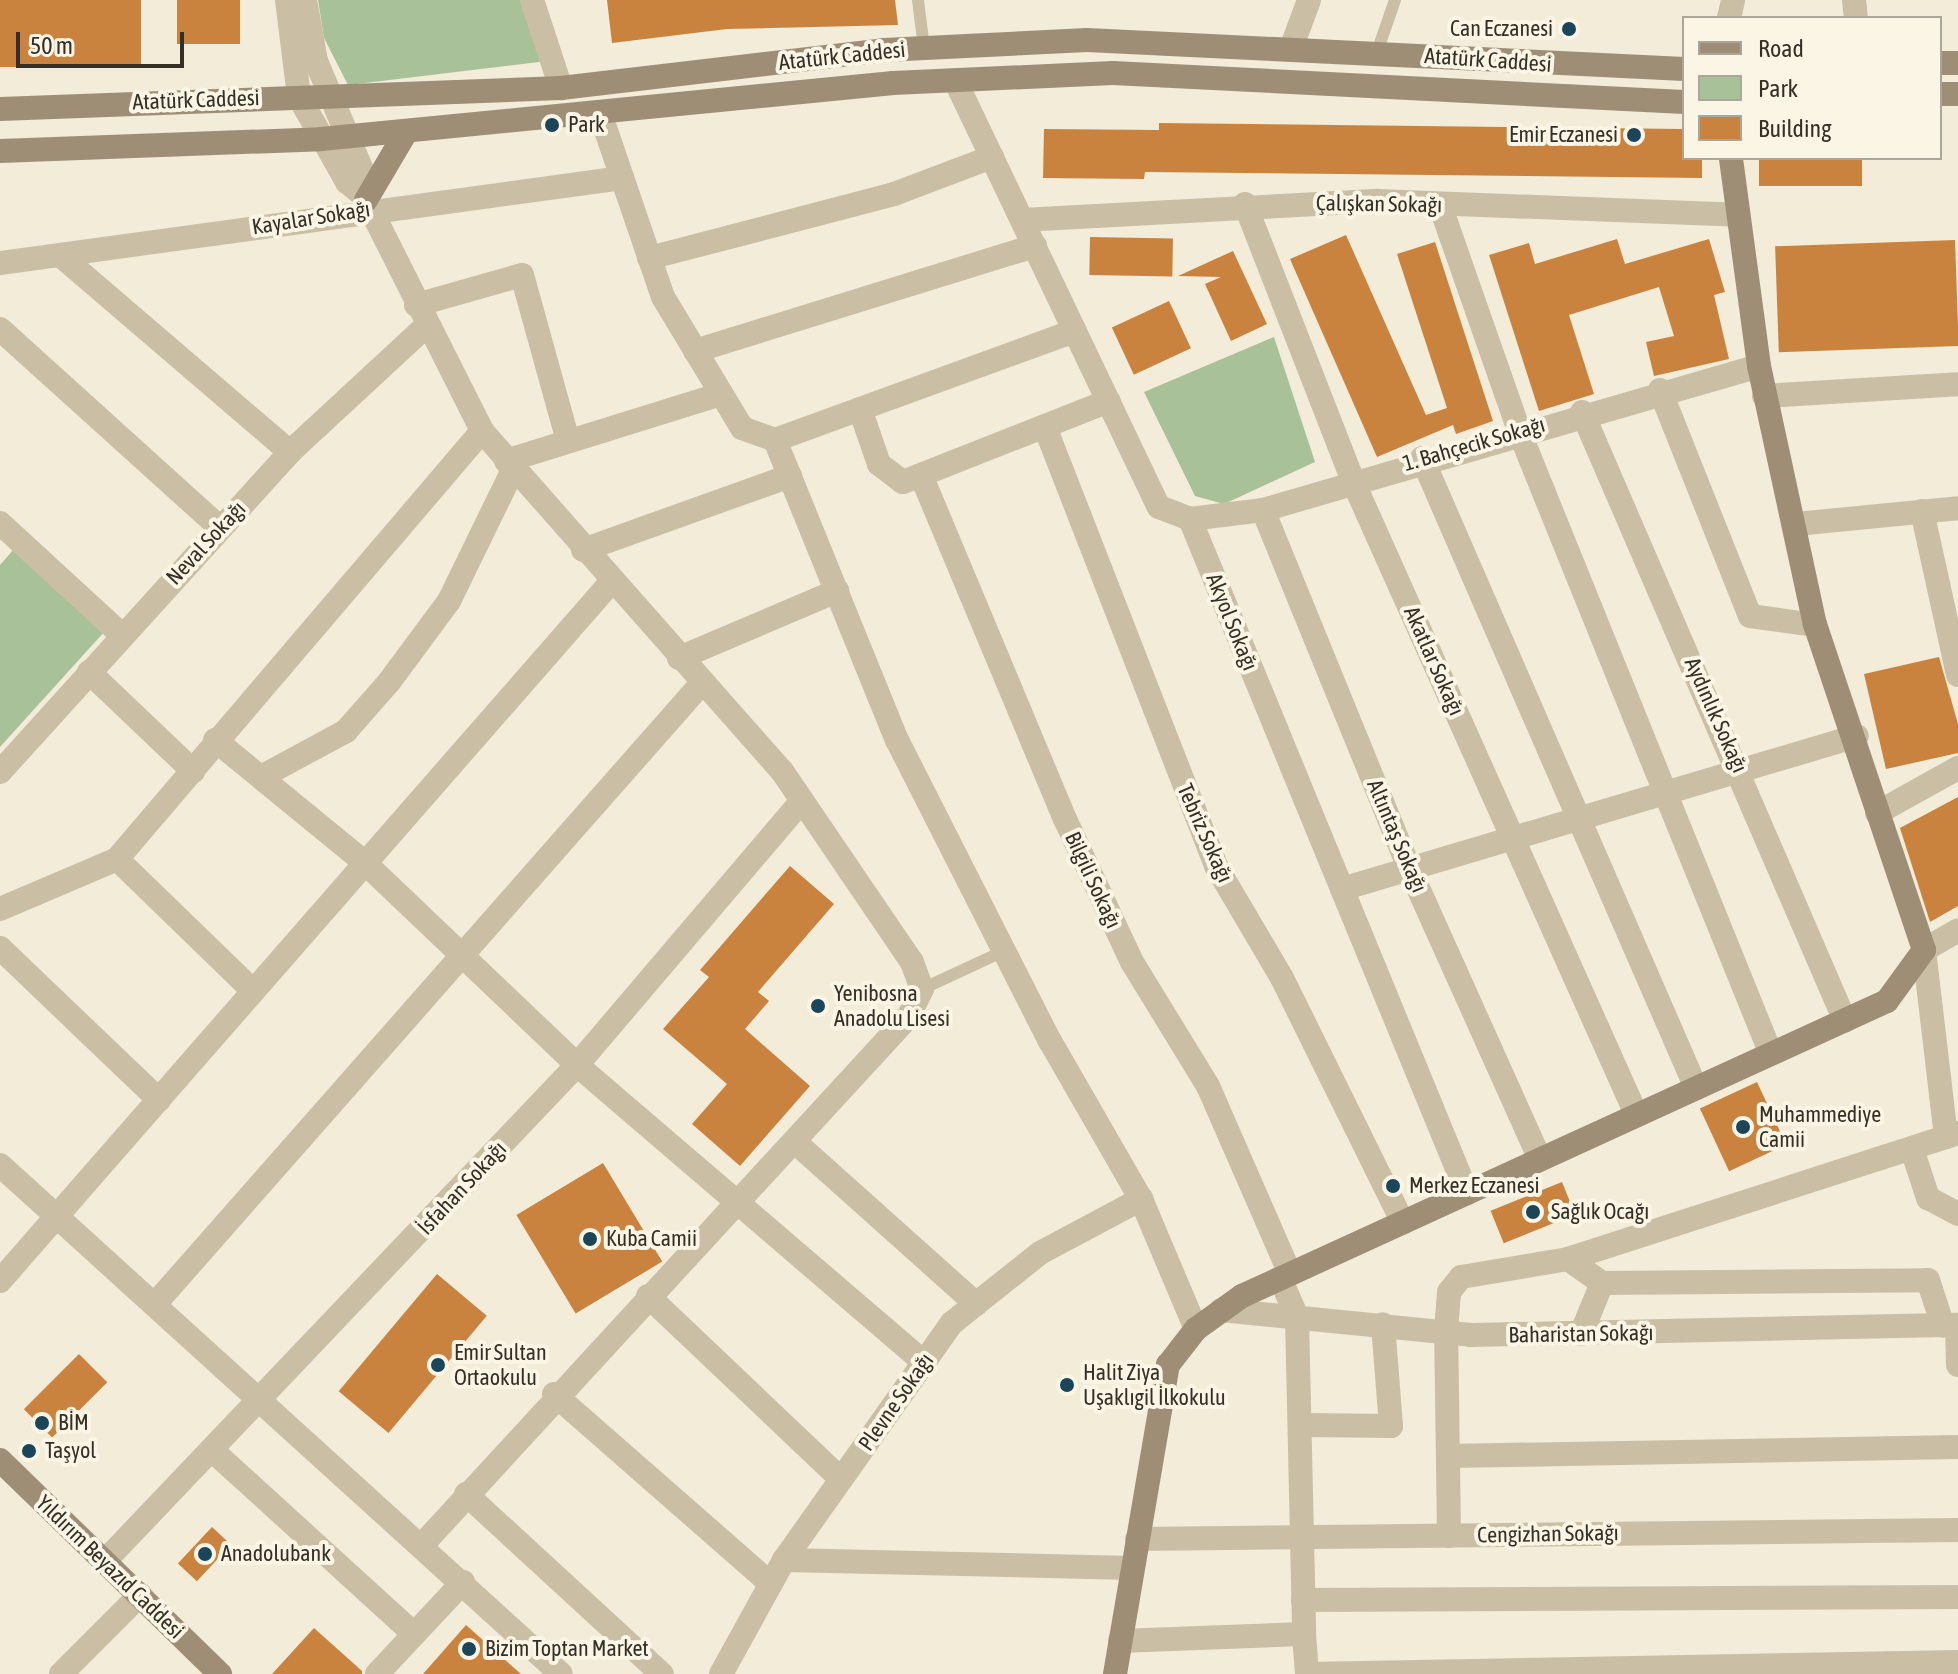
<!DOCTYPE html>
<html>
<head>
<meta charset="utf-8">
<style>
	body { margin:0 }
	#map { position:relative; width:1958px; height:1674px; overflow:hidden; background:#f2ecd9; font-family:"Asap Condensed",sans-serif }
	div>[style] { position:absolute }
	[style*='--x'] { left:calc(var(--x)*1px); top:calc(var(--y)*1px); width:calc(var(--w)*1px); rotate:calc(var(--a)*1deg) }
	.green>* { inset:0; background:#a9c198 }
	.building>* { inset:0; background:#ca833f; transform-origin:0 0 }
	.lane>* { height:12px; margin:-6px; padding:0 6px; transform-origin:6px; border-radius:6px; background:#cabfa4 }
	.street>* { height:24px; margin:-12px; padding:0 12px; transform-origin:12px; border-radius:12px; background:#cabfa4 }
	.secondary>* { height:24px; margin:-12px; padding:0 12px; transform-origin:12px; border-radius:12px; background:#9e8e76 }
	.dots>* { width:22px; height:22px; translate:-50% -50%; box-sizing:border-box; border:4px solid #faf5e5; border-radius:50% }
	span { translate:-50% -50%; white-space:nowrap; text-align:center; line-height:1.15; -webkit-text-stroke:8px #faf5e5; paint-order:stroke }
	.poi-label { font-size:22px; color:#352f26 }
	.right { translate:-100% -50%; text-align:right }
	.left { translate:0 -50%; text-align:left }
	.street-label { font-size:22px; color:#352f26 }
	.legend { position:absolute; left:1682px; top:16px; width:260px; height:144px; box-sizing:border-box; background:#faf5e5; border:2px solid #aba699; margin:0; padding:10px 14px; list-style:none; font-size:24px; color:#352f26 }
	.legend li { display:flex; align-items:center; gap:16px; height:40px }
	.legend b { width:40px; border:2px solid #aba699 }
	.scale { position:absolute; left:16px; top:32px; width:168px; height:36px; box-sizing:border-box; border:4px solid #352f26; border-top:0; padding-left:10px; font-size:24px; line-height:28px; white-space:nowrap; color:#352f26; -webkit-text-stroke:6px #faf5e5; paint-order:stroke }
</style>
</head>
<body>
<div id="map">
	<div class="green">
		<i style="clip-path:polygon(318px 0,533px 0,547px 61px,348px 85px,324px 38px)"></i>
		<i style="clip-path:polygon(1274px 337px,1315px 462px,1224px 504px,1195px 496px,1144px 392px)"></i>
		<i style="clip-path:polygon(14px 549px,105px 631px,0 747px,0 565px)"></i>
	</div>
	<div class="building">
		<i style="left:0;top:0;width:141px;height:67px"></i>
		<i style="left:177px;top:0;width:63px;height:44px"></i>
		<i style="clip-path:polygon(607px 0,895px 0,898px 25px,727px 29px,612px 43px)"></i>
		<i style="clip-path:polygon(1159px 123px,1684px 129px,1684px 158px,1702px 158px,1702px 178px,1145px 172px,1144px 179px,1043px 178px,1044px 129px,1159px 130px)"></i>
		<i style="left:1759px;top:158px;width:103px;height:28px"></i>
		<i style="clip-path:polygon(1346px 235px,1426px 415px,1447px 408px,1397px 254px,1435px 242px,1493px 421px,1456px 434px,1453px 425px,1377px 457px,1290px 259px)"></i>
		<i style="left:1090px;top:237px;width:83px;height:38px;rotate:1deg"></i>
		<i style="clip-path:polygon(1617px 239px,1625px 264px,1709px 239px,1725px 292px,1714px 295px,1729px 359px,1654px 376px,1646px 342px,1674px 336px,1659px 287px,1569px 315px,1594px 394px,1539px 411px,1489px 255px,1529px 243px,1535px 264px)"></i>
		<i style="left:1955px;top:240px;width:106px;height:180px;rotate:88deg"></i>
		<i style="clip-path:polygon(1233px 251px,1267px 324px,1231px 341px,1205px 284px,1221px 277px,1178px 276px)"></i>
		<i style="left:1169px;top:301px;width:52px;height:63px;rotate:65deg"></i>
		<i style="clip-path:polygon(1939px 657px,1958px 724px,1958px 753px,1886px 769px,1864px 674px)"></i>
		<i style="clip-path:polygon(1958px 797px,1958px 906px,1930px 922px,1900px 828px)"></i>
		<i style="clip-path:polygon(790px 866px,834px 904px,758px 992px,769px 1001px,745px 1029px,810px 1086px,740px 1166px,692px 1124px,727px 1084px,663px 1029px,709px 977px,700px 970px)"></i>
		<i style="left:1757px;top:1082px;width:69px;height:63px;rotate:65deg"></i>
		<i style="left:603px;top:1163px;width:115px;height:101px;rotate:59deg"></i>
		<i style="left:1562px;top:1182px;width:35px;height:77px;rotate:68deg"></i>
		<i style="left:437px;top:1274px;width:65px;height:153px;rotate:40deg"></i>
		<i style="left:79px;top:1354px;width:40px;height:78px;rotate:45deg"></i>
		<i style="left:212px;top:1527px;width:26px;height:50px;rotate:43deg"></i>
		<i style="clip-path:polygon(466px 1625px,521px 1674px,423px 1674px)"></i>
		<i style="clip-path:polygon(314px 1628px,362px 1671px,362px 1674px,272px 1674px)"></i>
	</div>
	<div class="lane">
		<i style="--x:918;--y:0;--w:48;--a:82.9"></i>
		<i style="--x:1377;--y:52;--w:55;--a:-70.9"></i>
		<i style="--x:922;--y:989;--w:90;--a:-24.9"></i>
	</div>
	<div class="street">
		<i style="--x:287;--y:0;--w:98;--a:82.9"></i>
		<i style="--x:299;--y:97;--w:98;--a:60.5"></i>
		<i style="--x:347;--y:182;--w:22;--a:39"></i>
		<i style="--x:305;--y:0;--w:62;--a:79.8"></i>
		<i style="--x:316;--y:61;--w:126;--a:67.1"></i>
		<i style="--x:365;--y:177;--w:19;--a:93"></i>
		<i style="--x:364;--y:196;--w:263;--a:63.3"></i>
		<i style="--x:482;--y:431;--w:453;--a:48.6"></i>
		<i style="--x:782;--y:771;--w:231;--a:55.8"></i>
		<i style="--x:912;--y:962;--w:29;--a:70"></i>
		<i style="--x:922;--y:989;--w:30;--a:116"></i>
		<i style="--x:909;--y:1016;--w:719;--a:132.63"></i>
		<i style="--x:532;--y:0;--w:93;--a:71.8"></i>
		<i style="--x:1854;--y:0;--w:18;--a:84"></i>
		<i style="--x:1729;--y:18;--w:18;--a:-77"></i>
		<i style="--x:1292;--y:46;--w:49;--a:-69.7"></i>
		<i style="--x:955;--y:80;--w:473;--a:64.5"></i>
		<i style="--x:1159;--y:507;--w:33;--a:21"></i>
		<i style="--x:1190;--y:519;--w:729;--a:67.66"></i>
		<i style="--x:601;--y:116;--w:191;--a:71.1"></i>
		<i style="--x:663;--y:297;--w:153;--a:58.9"></i>
		<i style="--x:742;--y:428;--w:35;--a:20"></i>
		<i style="--x:775;--y:440;--w:319;--a:-20"></i>
		<i style="--x:1245;--y:204;--w:295;--a:68.7"></i>
		<i style="--x:1352;--y:479;--w:696;--a:65.9"></i>
		<i style="--x:1440;--y:205;--w:239;--a:70.7"></i>
		<i style="--x:1519;--y:431;--w:672;--a:67.98"></i>
		<i style="--x:1022;--y:220;--w:357;--a:-3.1"></i>
		<i style="--x:1378;--y:201;--w:359;--a:2.2"></i>
		<i style="--x:60;--y:255;--w:303;--a:40.6"></i>
		<i style="--x:649;--y:258;--w:253;--a:-14.6"></i>
		<i style="--x:894;--y:194;--w:105;--a:-20.7"></i>
		<i style="--x:0;--y:263;--w:628;--a:-7.78"></i>
		<i style="--x:416;--y:305;--w:110;--a:-15.8"></i>
		<i style="--x:522;--y:275;--w:172;--a:74.5"></i>
		<i style="--x:0;--y:329;--w:297;--a:42.1"></i>
		<i style="--x:695;--y:351;--w:356;--a:-17.2"></i>
		<i style="--x:1660;--y:390;--w:243;--a:68.3"></i>
		<i style="--x:1750;--y:616;--w:66;--a:7.9"></i>
		<i style="--x:1764;--y:396;--w:194;--a:-3.5"></i>
		<i style="--x:860;--y:409;--w:58;--a:70.9"></i>
		<i style="--x:879;--y:464;--w:30;--a:37"></i>
		<i style="--x:903;--y:482;--w:221;--a:-21.5"></i>
		<i style="--x:1582;--y:412;--w:663;--a:66.64"></i>
		<i style="--x:1045;--y:427;--w:471;--a:68.7"></i>
		<i style="--x:1216;--y:866;--w:130;--a:59.5"></i>
		<i style="--x:1282;--y:978;--w:273;--a:63.7"></i>
		<i style="--x:775;--y:440;--w:324;--a:67.9"></i>
		<i style="--x:897;--y:740;--w:338;--a:63.1"></i>
		<i style="--x:1050;--y:1041;--w:182;--a:60.1"></i>
		<i style="--x:1141;--y:1199;--w:141;--a:67.1"></i>
		<i style="--x:1422;--y:458;--w:687;--a:66.49"></i>
		<i style="--x:506;--y:461;--w:225;--a:-17.3"></i>
		<i style="--x:921;--y:475;--w:373;--a:67.3"></i>
		<i style="--x:1065;--y:819;--w:158;--a:64.9"></i>
		<i style="--x:1132;--y:962;--w:145;--a:58.5"></i>
		<i style="--x:1208;--y:1086;--w:205;--a:66.4"></i>
		<i style="--x:1263;--y:510;--w:389;--a:67.8"></i>
		<i style="--x:1410;--y:870;--w:317;--a:65.8"></i>
		<i style="--x:1922;--y:511;--w:168;--a:77.6"></i>
		<i style="--x:1190;--y:519;--w:74;--a:-7"></i>
		<i style="--x:1263;--y:510;--w:516;--a:-16.19"></i>
		<i style="--x:0;--y:523;--w:166;--a:42.6"></i>
		<i style="--x:1796;--y:524;--w:163;--a:-5.6"></i>
		<i style="--x:583;--y:550;--w:220;--a:-19.7"></i>
		<i style="--x:679;--y:658;--w:172;--a:-23"></i>
		<i style="--x:89;--y:672;--w:144;--a:43.6"></i>
		<i style="--x:215;--y:740;--w:193;--a:39.3"></i>
		<i style="--x:364;--y:862;--w:294;--a:43.6"></i>
		<i style="--x:577;--y:1065;--w:457;--a:40.6"></i>
		<i style="--x:0;--y:772;--w:432;--a:-47.8"></i>
		<i style="--x:290;--y:452;--w:184;--a:-42.8"></i>
		<i style="--x:261;--y:777;--w:97;--a:-28.4"></i>
		<i style="--x:346;--y:731;--w:65;--a:-48.7"></i>
		<i style="--x:389;--y:682;--w:101;--a:-53.5"></i>
		<i style="--x:449;--y:601;--w:146;--a:-64"></i>
		<i style="--x:1877;--y:813;--w:93;--a:-29.1"></i>
		<i style="--x:117;--y:859;--w:187;--a:44.1"></i>
		<i style="--x:1342;--y:889;--w:537;--a:-16.55"></i>
		<i style="--x:0;--y:909;--w:127;--a:-23.1"></i>
		<i style="--x:117;--y:859;--w:563;--a:-49.54"></i>
		<i style="--x:0;--y:948;--w:220;--a:43.7"></i>
		<i style="--x:1946;--y:1137;--w:188;--a:-96.7"></i>
		<i style="--x:1924;--y:950;--w:39;--a:-30"></i>
		<i style="--x:795;--y:1142;--w:243;--a:41.8"></i>
		<i style="--x:1912;--y:1149;--w:52;--a:71.9"></i>
		<i style="--x:1928;--y:1198;--w:34;--a:28"></i>
		<i style="--x:0;--y:1165;--w:757;--a:42.22"></i>
		<i style="--x:1568;--y:1259;--w:42;--a:35.2"></i>
		<i style="--x:1602;--y:1283;--w:326;--a:-0.5"></i>
		<i style="--x:1928;--y:1280;--w:48;--a:71.9"></i>
		<i style="--x:1280;--y:1278;--w:43;--a:66.4"></i>
		<i style="--x:1297;--y:1317;--w:317;--a:88.7"></i>
		<i style="--x:0;--y:1281;--w:928;--a:-48.84"></i>
		<i style="--x:648;--y:1296;--w:266;--a:43.5"></i>
		<i style="--x:155;--y:1304;--w:828;--a:-48.63"></i>
		<i style="--x:1221;--y:1310;--w:251;--a:5.7"></i>
		<i style="--x:1471;--y:1335;--w:487;--a:-1.2"></i>
		<i style="--x:1957;--y:1325;--w:40;--a:88.6"></i>
		<i style="--x:1581;--y:1334;--w:55;--a:-67.6"></i>
		<i style="--x:554;--y:1394;--w:288;--a:41.2"></i>
		<i style="--x:1303;--y:1425;--w:88;--a:0.7"></i>
		<i style="--x:1391;--y:1426;--w:102;--a:-94.5"></i>
		<i style="--x:213;--y:1451;--w:272;--a:42.3"></i>
		<i style="--x:1448;--y:1456;--w:510;--a:-1.01"></i>
		<i style="--x:466;--y:1494;--w:266;--a:42.6"></i>
		<i style="--x:1449;--y:1536;--w:204;--a:-90.8"></i>
		<i style="--x:1446;--y:1332;--w:40;--a:-85.7"></i>
		<i style="--x:1449;--y:1292;--w:19;--a:-51"></i>
		<i style="--x:1461;--y:1277;--w:109;--a:-9.5"></i>
		<i style="--x:1568;--y:1259;--w:410;--a:-17.9"></i>
		<i style="--x:1137;--y:1539;--w:821;--a:-0.63"></i>
		<i style="--x:106;--y:1560;--w:683;--a:-46.42"></i>
		<i style="--x:577;--y:1065;--w:347;--a:-49.6"></i>
		<i style="--x:784;--y:1560;--w:348;--a:1.3"></i>
		<i style="--x:1303;--y:1600;--w:655;--a:-0.26"></i>
		<i style="--x:1120;--y:1641;--w:184;--a:-2.2"></i>
		<i style="--x:1304;--y:1634;--w:40;--a:85.7"></i>
		<i style="--x:61;--y:1674;--w:112;--a:-45"></i>
		<i style="--x:377;--y:1674;--w:126;--a:-46.9"></i>
		<i style="--x:721;--y:1674;--w:130;--a:-61.1"></i>
		<i style="--x:784;--y:1560;--w:291;--a:-54.7"></i>
		<i style="--x:952;--y:1323;--w:112;--a:-38.5"></i>
		<i style="--x:1040;--y:1253;--w:115;--a:-28.1"></i>
		<i style="--x:1307;--y:1674;--w:651;--a:-1.06"></i>
	</div>
	<div class="secondary">
		<i style="--x:1940;--y:63;--w:18;--a:0"></i>
		<i style="--x:1940;--y:94;--w:18;--a:0"></i>
		<i style="--x:0;--y:109;--w:561;--a:-2.14"></i>
		<i style="--x:561;--y:88;--w:325;--a:-6.7"></i>
		<i style="--x:884;--y:50;--w:203;--a:-2.8"></i>
		<i style="--x:1087;--y:40;--w:598;--a:2.78"></i>
		<i style="--x:0;--y:151;--w:321;--a:-2.1"></i>
		<i style="--x:321;--y:139;--w:575;--a:-5.59"></i>
		<i style="--x:893;--y:83;--w:220;--a:-2.6"></i>
		<i style="--x:1113;--y:73;--w:572;--a:2.91"></i>
		<i style="--x:366;--y:200;--w:79;--a:-59.5"></i>
		<i style="--x:0;--y:1460;--w:307;--a:44.2"></i>
		<i style="--x:1115;--y:1674;--w:314;--a:-80.3"></i>
		<i style="--x:1168;--y:1365;--w:46;--a:-52.1"></i>
		<i style="--x:1196;--y:1329;--w:57;--a:-35.7"></i>
		<i style="--x:1242;--y:1296;--w:709;--a:-24.58"></i>
		<i style="--x:1887;--y:1001;--w:63;--a:-54"></i>
		<i style="--x:1924;--y:950;--w:343;--a:-108.5"></i>
		<i style="--x:1815;--y:625;--w:265;--a:-102.2"></i>
		<i style="--x:1759;--y:366;--w:210;--a:-97.7"></i>
	</div>
	<div class="dots">
		<i style="left:1569px;top:29px;background:#1b4558"></i>
		<i style="left:552px;top:125px;background:#1b4558"></i>
		<i style="left:1634px;top:135px;background:#1b4558"></i>
		<i style="left:818px;top:1006px;background:#1b4558"></i>
		<i style="left:1743px;top:1127px;background:#1b4558"></i>
		<i style="left:1393px;top:1186px;background:#1b4558"></i>
		<i style="left:1533px;top:1212px;background:#1b4558"></i>
		<i style="left:590px;top:1239px;background:#1b4558"></i>
		<i style="left:438px;top:1365px;background:#1b4558"></i>
		<i style="left:1067px;top:1385px;background:#1b4558"></i>
		<i style="left:42px;top:1423px;background:#1b4558"></i>
		<i style="left:29px;top:1451px;background:#1b4558"></i>
		<i style="left:205px;top:1554px;background:#1b4558"></i>
		<i style="left:469px;top:1649px;background:#1b4558"></i>
	</div>
	<div class="poi-label">
		<span class="right" style="left:1553px;top:29px">Can Eczanesi</span>
		<span class="left" style="left:568px;top:125px">Park</span>
		<span class="right" style="left:1618px;top:135px">Emir Eczanesi</span>
		<span class="left" style="left:834px;top:1006px">Yenibosna<br>Anadolu Lisesi</span>
		<span class="left" style="left:1759px;top:1127px">Muhammediye<br>Camii</span>
		<span class="left" style="left:1409px;top:1186px">Merkez Eczanesi</span>
		<span class="left" style="left:1551px;top:1212px">Sağlık Ocağı</span>
		<span class="left" style="left:606px;top:1239px">Kuba Camii</span>
		<span class="left" style="left:454px;top:1365px">Emir Sultan<br>Ortaokulu</span>
		<span class="left" style="left:1083px;top:1385px">Halit Ziya<br>Uşaklıgil İlkokulu</span>
		<span class="left" style="left:58px;top:1423px">BİM</span>
		<span class="left" style="left:45px;top:1451px">Taşyol</span>
		<span class="left" style="left:221px;top:1554px">Anadolubank</span>
		<span class="left" style="left:485px;top:1649px">Bizim Toptan Market</span>
	</div>
	<div class="street-label">
		<span style="left:842px;top:56px;rotate:-6deg">Atatürk Caddesi</span>
		<span style="left:1488px;top:60px;rotate:4deg">Atatürk Caddesi</span>
		<span style="left:196px;top:100px;rotate:-2deg">Atatürk Caddesi</span>
		<span style="left:1379px;top:204px;rotate:1deg">Çalışkan Sokağı</span>
		<span style="left:311px;top:218px;rotate:-9deg">Kayalar Sokağı</span>
		<span style="left:1474px;top:444px;rotate:-16deg">1. Bahçecik Sokağı</span>
		<span style="left:206px;top:543px;rotate:-47deg">Neval Sokağı</span>
		<span style="left:1232px;top:622px;rotate:68deg">Akyol Sokağı</span>
		<span style="left:1434px;top:661px;rotate:66deg">Akatlar Sokağı</span>
		<span style="left:1716px;top:715px;rotate:66deg">Aydınlık Sokağı</span>
		<span style="left:1205px;top:833px;rotate:66deg">Tebriz Sokağı</span>
		<span style="left:1397px;top:836px;rotate:67deg">Altıntaş Sokağı</span>
		<span style="left:1093px;top:880px;rotate:65deg">Bilgili Sokağı</span>
		<span style="left:462px;top:1188px;rotate:-47deg">İsfahan Sokağı</span>
		<span style="left:1581px;top:1334px;rotate:-1deg">Baharistan Sokağı</span>
		<span style="left:896px;top:1402px;rotate:-55deg">Plevne Sokağı</span>
		<span style="left:1548px;top:1534px;rotate:-1deg">Cengizhan Sokağı</span>
		<span style="left:110px;top:1567px;rotate:44deg">Yıldırım Beyazıd Caddesi</span>
	</div>
	<ul class="legend">
	<li><b style="height:10px;background:#9e8e76"></b>Road</li>
	<li><b style="height:22px;background:#a9c198"></b>Park</li>
	<li><b style="height:22px;background:#ca833f"></b>Building</li>
	</ul>
	<div class="scale">50 m</div>
</div>
</body>
</html>
